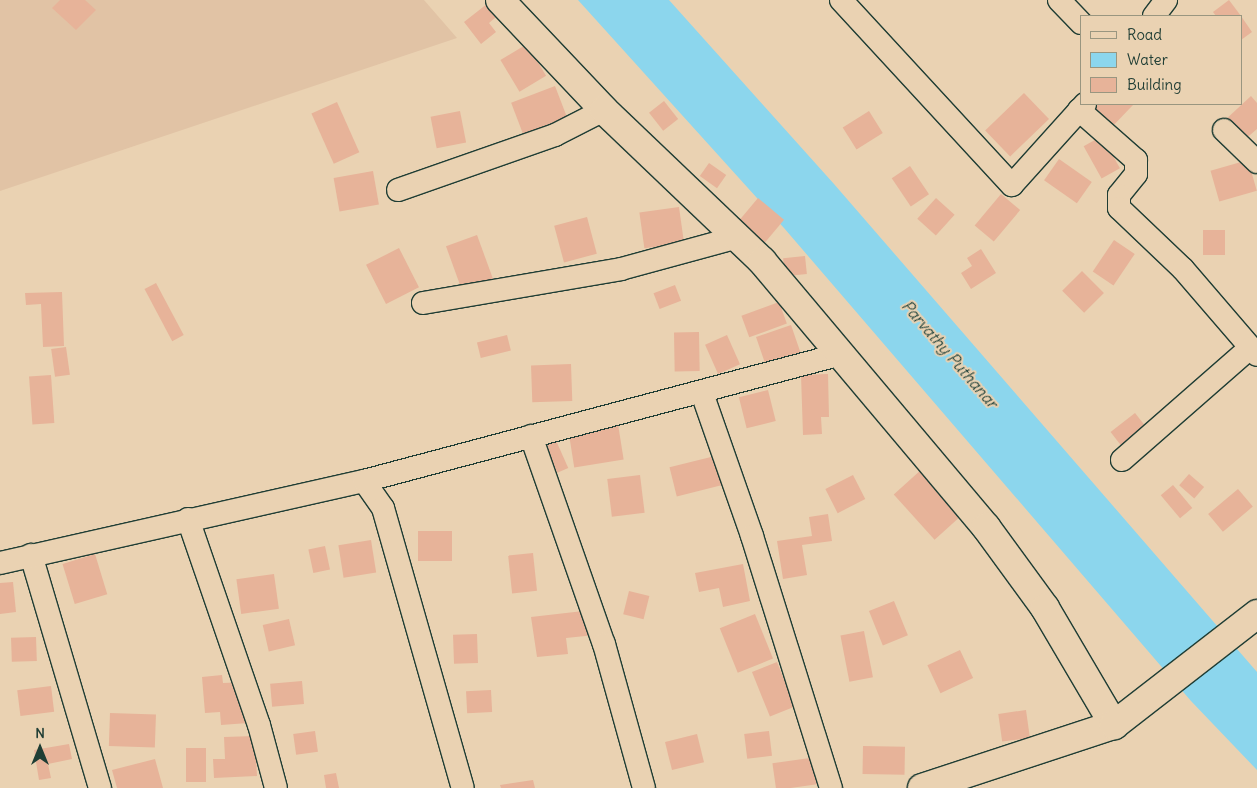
<!DOCTYPE html>
<html>
<head>
<meta charset="utf-8">
<style>
	body { margin:0 }
	#map { position:relative; width:1257px; height:788px; overflow:hidden; background:#ead2b2; font-family:Delius,sans-serif }
	div>[style] { position:absolute }
	[style*='--x'] { left:calc(var(--x)*1px); top:calc(var(--y)*1px); width:calc(var(--w)*1px); rotate:calc(var(--a)*1deg) }
	.built>* { inset:0; background:#e1c3a5 }
	.water>* { inset:0; background:#8cd6ed }
	.building>* { inset:0; background:#e7b399; transform-origin:0 0 }
	.roads { filter:drop-shadow(1px 0 #1f3d34) drop-shadow(-1px 0 #1f3d34) drop-shadow(0 1px #1f3d34) drop-shadow(0 -1px #1f3d34) }
	.minor>* { height:22px; margin:-11px; padding:0 11px; transform-origin:11px; border-radius:11px; background:#ead2b2 }
	.tertiary>* { height:28px; margin:-14px; padding:0 14px; transform-origin:14px; border-radius:14px; background:#ead2b2 }
	.secondary>* { height:28px; margin:-14px; padding:0 14px; transform-origin:14px; border-radius:14px; background:#ead2b2 }
	span { translate:-50% -50%; white-space:nowrap; text-align:center; line-height:1.15; -webkit-text-stroke:4px #ead2b2; paint-order:stroke }
	.water-label { font-size:16px; color:#24453d; font-style:italic }
	.legend { position:absolute; left:1080px; top:15px; width:162px; height:90px; box-sizing:border-box; background:#ead2b2; border:1px solid #999680; margin:0; padding:6px 9px; list-style:none; font-size:15px; color:#1f3d34 }
	.legend li { display:flex; align-items:center; gap:10px; height:25px }
	.legend b { width:25px; border:1px solid #999680 }
	.north { position:absolute; left:15px; top:723px; width:50px; height:50px; -webkit-text-stroke:4px #ead2b2; paint-order:stroke; rotate:0deg; font-size:14px; font-weight:700; line-height:20px; text-align:center; color:#1f3d34 }
	.north::after { content:''; display:block; margin:auto; width:18px; height:22px; background:#1f3d34; clip-path:polygon(50% 0,100% 100%,50% 72%,0 100%) }
</style>
</head>
<body>
<div id="map">
	<div class="built">
		<i style="clip-path:polygon(0 0,424px 0,457px 38px,0 191px)"></i>
	</div>
	<div class="water">
		<i style="clip-path:polygon(578px 0,669px 0,834px 184px,1257px 672px,1257px 770px,1191px 701px,784px 228px)"></i>
	</div>
	<div class="building">
		<i style="clip-path:polygon(60px 0,85px 0,96px 10px,76px 30px,52px 8px)"></i>
		<i style="clip-path:polygon(492px 0,502px 12px,489px 23px,496px 32px,481px 44px,464px 22px)"></i>
		<i style="clip-path:polygon(1229px 0,1241px 16px,1216px 16px,1213px 12px)"></i>
		<i style="clip-path:polygon(1241px 16px,1252px 32px,1241px 40px)"></i>
		<i style="left:527px;top:44px;width:37px;height:31px;rotate:59deg"></i>
		<i style="left:555px;top:86px;width:36px;height:47px;rotate:69deg"></i>
		<i style="left:1024px;top:93px;width:36px;height:54px;rotate:46deg"></i>
		<i style="clip-path:polygon(1251px 96px,1257px 103px,1257px 129px,1243px 141px,1224px 121px)"></i>
		<i style="left:664px;top:101px;width:23px;height:19px;rotate:52deg"></i>
		<i style="left:337px;top:102px;width:55px;height:28px;rotate:66deg"></i>
		<i style="clip-path:polygon(1092px 104px,1131px 104px,1133px 105px,1109px 130px,1087px 109px)"></i>
		<i style="left:460px;top:111px;width:32px;height:30px;rotate:79deg"></i>
		<i style="left:869px;top:111px;width:26px;height:31px;rotate:58deg"></i>
		<i style="left:1102px;top:136px;width:37px;height:21px;rotate:61deg"></i>
		<i style="left:1059px;top:159px;width:40px;height:26px;rotate:35deg"></i>
		<i style="left:1248px;top:160px;width:32px;height:39px;rotate:74deg"></i>
		<i style="left:709px;top:163px;width:21px;height:16px;rotate:35deg"></i>
		<i style="left:910px;top:166px;width:34px;height:22px;rotate:56deg"></i>
		<i style="left:373px;top:171px;width:34px;height:40px;rotate:80deg"></i>
		<i style="left:1001px;top:194px;width:25px;height:41px;rotate:40deg"></i>
		<i style="left:758px;top:198px;width:34px;height:30px;rotate:40deg"></i>
		<i style="left:936px;top:198px;width:25px;height:28px;rotate:42deg"></i>
		<i style="left:679px;top:207px;width:36px;height:40px;rotate:82deg"></i>
		<i style="left:587px;top:217px;width:38px;height:34px;rotate:75deg"></i>
		<i style="left:1203px;top:230px;width:22px;height:25px"></i>
		<i style="left:477px;top:235px;width:52px;height:33px;rotate:70deg"></i>
		<i style="left:1114px;top:240px;width:25px;height:38px;rotate:34deg"></i>
		<i style="left:399px;top:248px;width:44px;height:37px;rotate:63deg"></i>
		<i style="clip-path:polygon(981px 249px,996px 273px,971px 289px,961px 273px,972px 266px,967px 258px)"></i>
		<i style="left:805px;top:256px;width:18px;height:22px;rotate:84deg"></i>
		<i style="left:1082px;top:271px;width:31px;height:28px;rotate:45deg"></i>
		<i style="left:156px;top:283px;width:59px;height:13px;rotate:62deg"></i>
		<i style="left:675px;top:285px;width:17px;height:23px;rotate:69deg"></i>
		<i style="clip-path:polygon(62px 292px,64px 346px,43px 347px,41px 304px,26px 305px,25px 293px)"></i>
		<i style="left:779px;top:302px;width:23px;height:40px;rotate:70deg"></i>
		<i style="left:791px;top:325px;width:31px;height:37px;rotate:71deg"></i>
		<i style="left:699px;top:332px;width:39px;height:25px;rotate:89deg"></i>
		<i style="left:507px;top:335px;width:16px;height:31px;rotate:76deg"></i>
		<i style="left:727px;top:335px;width:32px;height:24px;rotate:66deg"></i>
		<i style="left:66px;top:347px;width:28px;height:15px;rotate:82deg"></i>
		<i style="left:571px;top:364px;width:37px;height:40px;rotate:88deg"></i>
		<i style="clip-path:polygon(828px 374px,829px 417px,821px 417px,822px 434px,803px 435px,801px 375px)"></i>
		<i style="left:51px;top:375px;width:48px;height:22px;rotate:86deg"></i>
		<i style="left:768px;top:390px;width:32px;height:30px;rotate:76deg"></i>
		<i style="left:1135px;top:413px;width:23px;height:31px;rotate:52deg"></i>
		<i style="left:618px;top:424px;width:36px;height:50px;rotate:81deg"></i>
		<i style="left:554px;top:436px;width:35px;height:12px;rotate:66deg"></i>
		<i style="left:719px;top:455px;width:30px;height:51px;rotate:76deg"></i>
		<i style="left:922px;top:469px;width:61px;height:38px;rotate:48deg"></i>
		<i style="left:1189px;top:474px;width:20px;height:15px;rotate:41deg"></i>
		<i style="left:640px;top:475px;width:38px;height:33px;rotate:83deg"></i>
		<i style="left:853px;top:475px;width:27px;height:31px;rotate:63deg"></i>
		<i style="left:1173px;top:485px;width:30px;height:16px;rotate:50deg"></i>
		<i style="left:1238px;top:489px;width:23px;height:39px;rotate:50deg"></i>
		<i style="clip-path:polygon(828px 514px,832px 541px,802px 545px,807px 575px,783px 579px,777px 541px,812px 536px,809px 517px)"></i>
		<i style="left:418px;top:531px;width:34px;height:30px"></i>
		<i style="left:371px;top:540px;width:33px;height:33px;rotate:81deg"></i>
		<i style="left:325px;top:546px;width:24px;height:17px;rotate:78deg"></i>
		<i style="left:533px;top:553px;width:38px;height:25px;rotate:84deg"></i>
		<i style="left:95px;top:554px;width:42px;height:34px;rotate:73deg"></i>
		<i style="clip-path:polygon(743px 564px,750px 601px,723px 607px,719px 588px,699px 592px,695px 573px)"></i>
		<i style="left:274px;top:574px;width:35px;height:38px;rotate:82deg"></i>
		<i style="clip-path:polygon(13px 582px,16px 612px,0 614px,0 583px)"></i>
		<i style="left:629px;top:591px;width:21px;height:24px;rotate:14deg"></i>
		<i style="left:894px;top:601px;width:37px;height:27px;rotate:68deg"></i>
		<i style="clip-path:polygon(592px 610px,595px 635px,566px 638px,568px 654px,537px 657px,531px 617px)"></i>
		<i style="left:755px;top:614px;width:48px;height:38px;rotate:68deg"></i>
		<i style="left:289px;top:619px;width:27px;height:27px;rotate:77deg"></i>
		<i style="left:864px;top:631px;width:47px;height:24px;rotate:79deg"></i>
		<i style="left:477px;top:634px;width:29px;height:24px;rotate:88deg"></i>
		<i style="left:36px;top:637px;width:24px;height:25px;rotate:88deg"></i>
		<i style="left:960px;top:650px;width:31px;height:36px;rotate:65deg"></i>
		<i style="left:777px;top:662px;width:48px;height:27px;rotate:68deg"></i>
		<i style="clip-path:polygon(222px 675px,223px 683px,246px 682px,248px 723px,221px 725px,220px 712px,205px 713px,202px 677px)"></i>
		<i style="left:302px;top:681px;width:23px;height:32px;rotate:85deg"></i>
		<i style="left:51px;top:686px;width:26px;height:34px;rotate:83deg"></i>
		<i style="left:491px;top:690px;width:22px;height:25px;rotate:87deg"></i>
		<i style="left:1026px;top:710px;width:28px;height:28px;rotate:82deg"></i>
		<i style="left:110px;top:713px;width:46px;height:33px;rotate:2deg"></i>
		<i style="left:315px;top:731px;width:21px;height:22px;rotate:82deg"></i>
		<i style="left:769px;top:731px;width:25px;height:25px;rotate:83deg"></i>
		<i style="left:697px;top:734px;width:29px;height:33px;rotate:76deg"></i>
		<i style="clip-path:polygon(255px 736px,257px 776px,214px 778px,213px 759px,225px 759px,224px 737px)"></i>
		<i style="clip-path:polygon(69px 744px,72px 759px,48px 764px,51px 778px,39px 780px,34px 750px)"></i>
		<i style="left:863px;top:746px;width:42px;height:28px;rotate:1deg"></i>
		<i style="left:206px;top:748px;width:34px;height:20px;rotate:90deg"></i>
		<i style="left:817px;top:757px;width:27px;height:45px;rotate:82deg"></i>
		<i style="clip-path:polygon(155px 759px,163px 788px,117px 788px,112px 770px)"></i>
		<i style="clip-path:polygon(336px 773px,339px 788px,326px 788px,324px 775px)"></i>
		<i style="clip-path:polygon(533px 780px,535px 788px,501px 788px,500px 785px)"></i>
	</div>
	<div class="roads">
		<div class="minor">
			<i style="--x:841;--y:0;--w:252;--a:47.3"></i>
			<i style="--x:1012;--y:185;--w:109;--a:-48"></i>
			<i style="--x:1059;--y:0;--w:32;--a:46"></i>
			<i style="--x:1154;--y:16;--w:20;--a:-53"></i>
			<i style="--x:1079;--y:110;--w:76;--a:41.3"></i>
			<i style="--x:1136;--y:160;--w:14;--a:90"></i>
			<i style="--x:1136;--y:174;--w:27;--a:129"></i>
			<i style="--x:1119;--y:195;--w:13;--a:90"></i>
			<i style="--x:1119;--y:208;--w:88;--a:43.6"></i>
			<i style="--x:1183;--y:269;--w:113;--a:49.3"></i>
			<i style="--x:1224;--y:130;--w:46;--a:44.1"></i>
			<i style="--x:398;--y:190;--w:166;--a:-19.3"></i>
			<i style="--x:555;--y:135;--w:55;--a:-27"></i>
			<i style="--x:423;--y:303;--w:201;--a:-9.7"></i>
			<i style="--x:621;--y:269;--w:121;--a:-15.3"></i>
			<i style="--x:702;--y:393;--w:151;--a:70.7"></i>
			<i style="--x:752;--y:536;--w:264;--a:72.6"></i>
			<i style="--x:531;--y:436;--w:220;--a:70.7"></i>
			<i style="--x:604;--y:644;--w:149;--a:74.5"></i>
			<i style="--x:1122;--y:460;--w:170;--a:-41.2"></i>
			<i style="--x:364;--y:481;--w:33;--a:55"></i>
			<i style="--x:383;--y:508;--w:291;--a:74.1"></i>
			<i style="--x:188;--y:519;--w:218;--a:71"></i>
			<i style="--x:259;--y:725;--w:65;--a:74.9"></i>
			<i style="--x:31;--y:555;--w:243;--a:73.5"></i>
			<i style="--x:0;--y:563;--w:373;--a:-12.7"></i>
			<i style="--x:364;--y:481;--w:493;--a:-14.9"></i>
		</div>
		<div class="tertiary">
			<i style="--x:500;--y:0;--w:151;--a:46.6"></i>
			<i style="--x:604;--y:110;--w:219;--a:43.7"></i>
			<i style="--x:762;--y:261;--w:348;--a:49.9"></i>
			<i style="--x:986;--y:527;--w:100;--a:53.9"></i>
			<i style="--x:1045;--y:608;--w:136;--a:59.5"></i>
		</div>
		<div class="secondary">
			<i style="--x:922;--y:788;--w:202;--a:-18.2"></i>
			<i style="--x:1114;--y:725;--w:181;--a:-37.8"></i>
		</div>
	</div>
	<div class="water-label">
		<span style="left:950px;top:354px;rotate:49deg">Parvathy Puthanar</span>
	</div>
	<ul class="legend">
	<li><b style="height:6px;background:#ead2b2"></b>Road</li>
	<li><b style="height:14px;background:#8cd6ed"></b>Water</li>
	<li><b style="height:14px;background:#e7b399"></b>Building</li>
	</ul>
	<div class="north">N</div>
</div>
</body>
</html>
